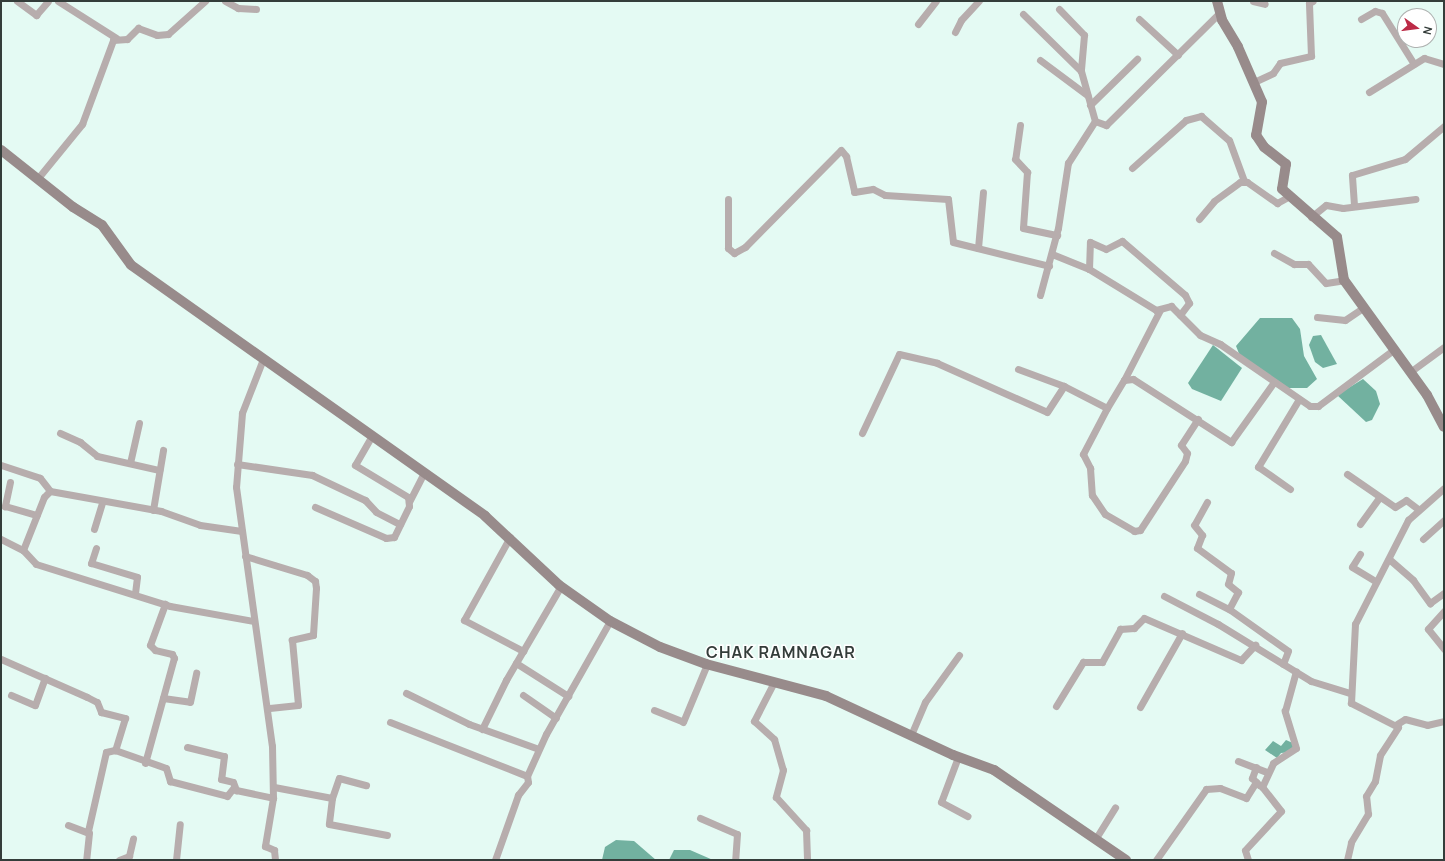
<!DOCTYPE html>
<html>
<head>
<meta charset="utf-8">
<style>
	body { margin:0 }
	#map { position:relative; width:1445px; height:861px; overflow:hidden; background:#e4faf3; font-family:Manrope,sans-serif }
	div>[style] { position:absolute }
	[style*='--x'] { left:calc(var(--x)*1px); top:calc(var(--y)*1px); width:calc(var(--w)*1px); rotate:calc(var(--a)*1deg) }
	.water>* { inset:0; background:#72b1a0 }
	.street>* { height:7px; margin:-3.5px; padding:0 3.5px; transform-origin:3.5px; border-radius:3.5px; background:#b7adad }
	.secondary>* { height:10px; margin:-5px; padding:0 5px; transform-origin:5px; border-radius:5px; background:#988b8b }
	span { translate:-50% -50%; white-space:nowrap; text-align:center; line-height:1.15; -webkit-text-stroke:3px #fff; paint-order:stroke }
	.district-label { font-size:16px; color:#343d3a; font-weight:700; letter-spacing:1px }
	.frame { position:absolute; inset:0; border:2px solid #343d3a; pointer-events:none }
	.north { position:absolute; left:1397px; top:8px; width:40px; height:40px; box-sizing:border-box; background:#fff; border:1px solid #aeb1b0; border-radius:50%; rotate:104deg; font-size:11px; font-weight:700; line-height:16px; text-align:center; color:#343d3a }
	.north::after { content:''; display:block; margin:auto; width:14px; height:18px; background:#bc2b47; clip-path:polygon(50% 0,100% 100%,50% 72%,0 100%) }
</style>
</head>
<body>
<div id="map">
	<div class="water">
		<i style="clip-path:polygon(1260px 318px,1292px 318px,1300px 329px,1304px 356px,1317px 379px,1307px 388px,1283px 388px,1240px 356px,1236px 346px)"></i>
		<i style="clip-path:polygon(1321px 335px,1337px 364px,1323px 368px,1315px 362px,1309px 345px,1313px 336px)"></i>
		<i style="clip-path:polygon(1213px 345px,1242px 368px,1221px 401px,1192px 389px,1188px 383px)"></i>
		<i style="clip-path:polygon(1363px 379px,1376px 391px,1380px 404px,1372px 420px,1366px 422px,1337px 395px)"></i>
		<i style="clip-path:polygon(1286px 740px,1295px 744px,1292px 752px,1281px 753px,1277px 758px,1265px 750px,1273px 741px,1281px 746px)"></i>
		<i style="clip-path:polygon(616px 840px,634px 841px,656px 860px,602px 860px,605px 847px)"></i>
		<i style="clip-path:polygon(674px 850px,690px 850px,713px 860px,669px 860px)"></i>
	</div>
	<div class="street">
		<i style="--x:17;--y:1;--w:24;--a:36"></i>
		<i style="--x:36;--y:15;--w:18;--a:-49"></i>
		<i style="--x:58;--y:1;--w:69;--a:32.5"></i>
		<i style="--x:225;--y:1;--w:15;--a:28"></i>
		<i style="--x:238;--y:8;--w:18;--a:3"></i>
		<i style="--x:1253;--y:1;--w:12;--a:14"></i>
		<i style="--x:1059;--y:9;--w:36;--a:46"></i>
		<i style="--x:1084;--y:35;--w:36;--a:95"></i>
		<i style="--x:1023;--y:14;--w:81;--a:44.5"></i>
		<i style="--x:1081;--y:71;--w:52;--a:74.4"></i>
		<i style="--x:1095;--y:121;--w:12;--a:20"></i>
		<i style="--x:1106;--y:125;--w:159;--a:-44.7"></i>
		<i style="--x:1139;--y:19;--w:53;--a:42.7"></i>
		<i style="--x:1361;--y:19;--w:16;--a:-30"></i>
		<i style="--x:1375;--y:11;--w:7;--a:16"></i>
		<i style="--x:1382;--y:13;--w:60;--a:57.9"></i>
		<i style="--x:918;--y:24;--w:29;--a:-52"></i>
		<i style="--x:955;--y:32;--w:13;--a:-63"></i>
		<i style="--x:961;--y:20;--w:26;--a:-47"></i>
		<i style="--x:1040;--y:60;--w:59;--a:36.7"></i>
		<i style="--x:1254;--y:82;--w:21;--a:-25"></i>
		<i style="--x:1273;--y:73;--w:12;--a:-55"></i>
		<i style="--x:1280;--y:63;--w:32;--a:-13"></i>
		<i style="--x:1311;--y:56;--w:53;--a:-92.2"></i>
		<i style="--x:1309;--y:3;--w:4;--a:-27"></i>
		<i style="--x:1369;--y:92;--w:65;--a:-31.7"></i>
		<i style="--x:1424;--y:58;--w:21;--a:17"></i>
		<i style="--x:1090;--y:105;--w:66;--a:-44.4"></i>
		<i style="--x:1020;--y:125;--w:34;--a:98"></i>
		<i style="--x:1015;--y:159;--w:18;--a:47"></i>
		<i style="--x:1027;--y:172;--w:56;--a:94.1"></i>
		<i style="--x:1023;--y:228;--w:35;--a:12"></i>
		<i style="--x:1132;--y:168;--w:72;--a:-41.6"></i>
		<i style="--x:1186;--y:120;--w:16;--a:-15"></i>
		<i style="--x:1201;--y:116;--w:37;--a:41"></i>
		<i style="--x:1229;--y:140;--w:44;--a:69.9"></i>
		<i style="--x:38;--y:178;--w:70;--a:-50.8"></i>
		<i style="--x:82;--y:124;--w:90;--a:-69.7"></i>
		<i style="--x:113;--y:40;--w:14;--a:-4"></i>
		<i style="--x:127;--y:39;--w:16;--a:-45"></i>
		<i style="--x:138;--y:28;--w:20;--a:20"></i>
		<i style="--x:157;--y:35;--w:11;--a:-5"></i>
		<i style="--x:168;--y:34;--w:50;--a:-41.7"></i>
		<i style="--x:728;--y:199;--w:49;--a:90"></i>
		<i style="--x:728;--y:248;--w:8;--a:40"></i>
		<i style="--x:734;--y:253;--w:13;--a:-29"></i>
		<i style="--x:745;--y:247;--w:136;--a:-45.3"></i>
		<i style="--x:841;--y:150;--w:8;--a:50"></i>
		<i style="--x:846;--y:156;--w:37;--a:77"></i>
		<i style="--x:854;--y:192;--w:19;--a:-9"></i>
		<i style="--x:873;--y:189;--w:13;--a:27"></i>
		<i style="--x:885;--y:195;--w:63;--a:3.6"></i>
		<i style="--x:948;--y:199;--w:43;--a:83.4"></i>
		<i style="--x:953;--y:242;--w:99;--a:14"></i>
		<i style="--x:1354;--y:205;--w:30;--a:-94"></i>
		<i style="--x:1352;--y:175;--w:55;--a:-16.8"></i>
		<i style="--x:1405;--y:159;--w:51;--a:-40.2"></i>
		<i style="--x:1311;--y:217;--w:19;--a:-39"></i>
		<i style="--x:1326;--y:205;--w:17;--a:10"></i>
		<i style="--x:1343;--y:208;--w:73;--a:-7.1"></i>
		<i style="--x:1199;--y:219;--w:23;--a:-50"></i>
		<i style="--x:1214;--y:201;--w:32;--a:-36"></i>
		<i style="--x:1240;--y:182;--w:7;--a:0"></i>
		<i style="--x:1247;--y:182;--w:37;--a:35"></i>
		<i style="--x:1277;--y:203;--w:13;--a:-29"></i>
		<i style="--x:978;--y:248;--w:56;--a:-84.9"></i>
		<i style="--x:1274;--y:253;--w:23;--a:29"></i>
		<i style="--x:1294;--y:264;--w:14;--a:0"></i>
		<i style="--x:1308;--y:264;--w:26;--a:47"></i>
		<i style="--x:1326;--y:283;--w:18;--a:-9"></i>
		<i style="--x:1052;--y:254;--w:40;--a:22"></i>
		<i style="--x:1089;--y:269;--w:79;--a:31.5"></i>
		<i style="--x:1156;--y:310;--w:16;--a:-15"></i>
		<i style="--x:1171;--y:306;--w:41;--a:45"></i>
		<i style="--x:1200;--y:335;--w:22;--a:24"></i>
		<i style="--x:1220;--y:344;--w:109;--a:34.6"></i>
		<i style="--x:1310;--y:406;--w:8;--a:0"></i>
		<i style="--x:1318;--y:406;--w:94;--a:-36.7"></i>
		<i style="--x:1089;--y:269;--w:27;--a:-88"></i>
		<i style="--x:1090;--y:242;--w:17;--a:24"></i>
		<i style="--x:1106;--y:249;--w:18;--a:-27"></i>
		<i style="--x:1122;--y:241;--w:83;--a:40.6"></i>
		<i style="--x:1185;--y:295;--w:9;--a:63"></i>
		<i style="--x:1189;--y:303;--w:15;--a:127"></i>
		<i style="--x:1040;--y:295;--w:69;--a:-75"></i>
		<i style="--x:1058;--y:228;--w:66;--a:-81.3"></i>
		<i style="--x:1068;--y:163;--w:50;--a:-57.3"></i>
		<i style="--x:1317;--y:317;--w:28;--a:6"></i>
		<i style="--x:1345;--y:320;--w:23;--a:-34"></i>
		<i style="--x:263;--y:359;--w:58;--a:111.3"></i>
		<i style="--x:242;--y:413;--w:74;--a:94.6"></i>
		<i style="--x:236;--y:487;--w:261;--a:82.1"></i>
		<i style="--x:272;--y:746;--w:52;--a:88.9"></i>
		<i style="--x:273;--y:798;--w:49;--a:99.5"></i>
		<i style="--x:265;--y:846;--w:10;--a:24"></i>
		<i style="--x:274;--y:850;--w:10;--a:84"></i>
		<i style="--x:1018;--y:369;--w:49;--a:20.3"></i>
		<i style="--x:1410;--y:372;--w:42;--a:-36.3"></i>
		<i style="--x:1124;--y:380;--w:79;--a:-62.8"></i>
		<i style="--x:1107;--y:408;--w:52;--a:117.6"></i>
		<i style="--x:1083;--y:454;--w:16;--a:63"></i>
		<i style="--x:1090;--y:468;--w:27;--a:86"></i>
		<i style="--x:1092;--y:495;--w:23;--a:56"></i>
		<i style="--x:1105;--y:514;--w:34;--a:30"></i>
		<i style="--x:1134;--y:531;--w:6;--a:-9"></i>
		<i style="--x:1140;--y:530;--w:82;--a:-56.9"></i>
		<i style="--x:1185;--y:461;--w:8;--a:-76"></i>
		<i style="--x:1187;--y:453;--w:10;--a:-127"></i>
		<i style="--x:1181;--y:445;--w:31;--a:-57"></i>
		<i style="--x:60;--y:433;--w:22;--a:24"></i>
		<i style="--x:80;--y:442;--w:22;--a:39"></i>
		<i style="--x:97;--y:456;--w:64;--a:12.7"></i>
		<i style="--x:862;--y:433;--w:87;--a:-64.9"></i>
		<i style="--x:899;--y:354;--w:39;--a:13"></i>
		<i style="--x:937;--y:363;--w:120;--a:24"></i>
		<i style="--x:1047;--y:412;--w:31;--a:-57"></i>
		<i style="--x:1064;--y:386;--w:48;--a:27.1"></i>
		<i style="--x:1107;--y:408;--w:33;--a:-59"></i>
		<i style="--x:1124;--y:380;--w:9;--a:-6"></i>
		<i style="--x:1133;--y:379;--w:117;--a:32.7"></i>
		<i style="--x:1231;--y:442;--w:74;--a:-54.4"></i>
		<i style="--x:130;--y:463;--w:41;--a:-77.3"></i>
		<i style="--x:237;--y:464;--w:76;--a:8.3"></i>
		<i style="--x:312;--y:475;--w:59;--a:25.3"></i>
		<i style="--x:365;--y:500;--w:16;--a:47"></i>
		<i style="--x:376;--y:512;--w:27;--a:27"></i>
		<i style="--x:1;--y:465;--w:41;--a:18.4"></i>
		<i style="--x:40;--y:478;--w:16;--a:52"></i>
		<i style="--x:1347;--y:474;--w:58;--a:34.5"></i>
		<i style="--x:1395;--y:507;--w:13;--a:-32"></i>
		<i style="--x:1406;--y:500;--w:15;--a:37"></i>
		<i style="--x:10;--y:482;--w:25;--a:102"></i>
		<i style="--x:5;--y:506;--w:33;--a:16"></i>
		<i style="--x:1290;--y:489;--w:39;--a:-145"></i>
		<i style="--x:1258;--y:467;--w:79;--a:-58.9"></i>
		<i style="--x:409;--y:502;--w:33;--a:-63"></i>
		<i style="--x:1207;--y:502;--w:26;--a:119"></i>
		<i style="--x:1194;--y:525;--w:13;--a:51"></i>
		<i style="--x:1202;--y:535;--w:14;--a:111"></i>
		<i style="--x:1197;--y:548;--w:42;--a:36.3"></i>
		<i style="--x:1231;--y:573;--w:11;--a:105"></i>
		<i style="--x:1228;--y:584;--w:13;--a:39"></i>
		<i style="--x:1238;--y:592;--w:19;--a:118"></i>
		<i style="--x:315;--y:507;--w:77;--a:23.6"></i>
		<i style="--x:386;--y:538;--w:8;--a:-7"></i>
		<i style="--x:394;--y:537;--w:34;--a:-64"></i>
		<i style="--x:409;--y:506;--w:9;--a:-96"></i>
		<i style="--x:408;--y:497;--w:62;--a:-148.9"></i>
		<i style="--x:355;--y:465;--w:34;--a:-60"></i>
		<i style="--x:153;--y:510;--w:61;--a:-80.5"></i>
		<i style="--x:1360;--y:524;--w:32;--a:-54"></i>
		<i style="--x:94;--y:529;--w:28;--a:-73"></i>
		<i style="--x:510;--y:537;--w:95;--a:119"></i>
		<i style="--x:464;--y:620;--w:67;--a:27.7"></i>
		<i style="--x:1;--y:539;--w:25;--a:27"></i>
		<i style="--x:23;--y:550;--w:57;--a:-68.4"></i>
		<i style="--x:44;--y:497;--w:8;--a:-45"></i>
		<i style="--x:50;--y:491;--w:113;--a:10.2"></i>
		<i style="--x:161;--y:511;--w:41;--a:19.7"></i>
		<i style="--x:200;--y:525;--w:42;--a:8.1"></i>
		<i style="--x:1423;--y:539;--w:28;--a:-42"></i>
		<i style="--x:96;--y:548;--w:16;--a:108"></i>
		<i style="--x:91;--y:563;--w:48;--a:16.9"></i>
		<i style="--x:137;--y:577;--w:17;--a:97"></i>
		<i style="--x:23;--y:550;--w:19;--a:47"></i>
		<i style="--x:36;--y:564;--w:140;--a:17.4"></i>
		<i style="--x:170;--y:606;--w:84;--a:10.2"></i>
		<i style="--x:1360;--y:554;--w:15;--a:122"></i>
		<i style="--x:1352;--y:567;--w:27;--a:31"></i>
		<i style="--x:245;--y:556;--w:65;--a:17"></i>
		<i style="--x:307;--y:575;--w:10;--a:37"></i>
		<i style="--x:315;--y:581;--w:7;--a:82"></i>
		<i style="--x:316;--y:588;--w:47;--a:93.7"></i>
		<i style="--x:313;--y:635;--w:22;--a:167"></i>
		<i style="--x:292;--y:640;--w:65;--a:84.7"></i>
		<i style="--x:298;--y:705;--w:31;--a:174"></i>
		<i style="--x:1389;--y:559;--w:32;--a:41"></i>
		<i style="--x:1413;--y:580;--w:29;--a:54"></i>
		<i style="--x:1430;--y:603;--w:17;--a:-36"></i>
		<i style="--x:1199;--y:594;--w:34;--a:27"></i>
		<i style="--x:1229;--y:609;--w:72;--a:35.4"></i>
		<i style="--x:1288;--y:651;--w:14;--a:111"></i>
		<i style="--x:1164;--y:596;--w:61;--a:27.4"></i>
		<i style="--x:1218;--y:624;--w:109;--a:31.5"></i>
		<i style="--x:1311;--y:681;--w:41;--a:17.1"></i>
		<i style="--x:1444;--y:611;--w:24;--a:132"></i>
		<i style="--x:1428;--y:629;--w:26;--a:51"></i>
		<i style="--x:1;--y:659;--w:94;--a:23.8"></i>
		<i style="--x:87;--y:697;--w:11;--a:27"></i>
		<i style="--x:97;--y:702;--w:11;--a:68"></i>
		<i style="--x:101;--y:712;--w:25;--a:14"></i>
		<i style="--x:125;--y:718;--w:34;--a:107"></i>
		<i style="--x:115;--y:750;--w:54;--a:19.4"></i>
		<i style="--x:166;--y:768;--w:14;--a:73"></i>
		<i style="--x:170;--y:781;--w:59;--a:14.7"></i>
		<i style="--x:227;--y:796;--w:11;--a:-52"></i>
		<i style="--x:516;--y:663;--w:62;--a:32.4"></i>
		<i style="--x:774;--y:682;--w:44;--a:117.1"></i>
		<i style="--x:754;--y:721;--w:27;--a:42"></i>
		<i style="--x:774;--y:739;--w:32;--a:74"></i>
		<i style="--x:783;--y:770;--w:28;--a:105"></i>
		<i style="--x:776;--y:797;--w:45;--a:47.7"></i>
		<i style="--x:806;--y:830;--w:30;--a:88"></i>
		<i style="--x:406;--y:693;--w:70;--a:26.2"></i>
		<i style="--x:469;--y:724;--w:74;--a:19.7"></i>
		<i style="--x:11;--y:695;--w:26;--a:23"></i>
		<i style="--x:35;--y:705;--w:29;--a:-70"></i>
		<i style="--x:523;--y:695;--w:40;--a:34.9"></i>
		<i style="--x:163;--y:698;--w:27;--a:8"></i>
		<i style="--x:190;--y:702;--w:30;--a:-78"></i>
		<i style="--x:1056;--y:706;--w:52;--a:-58.5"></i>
		<i style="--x:1083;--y:662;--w:19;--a:0"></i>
		<i style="--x:1102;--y:662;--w:38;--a:-61"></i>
		<i style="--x:1120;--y:629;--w:14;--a:-4"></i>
		<i style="--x:1134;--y:628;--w:14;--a:-45"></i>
		<i style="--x:1144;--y:618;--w:106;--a:23.4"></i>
		<i style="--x:1241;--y:660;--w:21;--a:-47"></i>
		<i style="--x:1140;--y:707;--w:85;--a:-60.4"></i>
		<i style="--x:654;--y:710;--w:31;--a:22"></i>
		<i style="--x:683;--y:722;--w:63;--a:-67.5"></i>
		<i style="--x:390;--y:722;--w:147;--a:21.5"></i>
		<i style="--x:527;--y:776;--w:46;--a:-65.7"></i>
		<i style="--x:546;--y:734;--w:130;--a:-60.5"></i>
		<i style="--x:1397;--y:724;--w:9;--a:-32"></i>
		<i style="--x:1405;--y:719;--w:23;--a:15"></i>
		<i style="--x:1427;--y:725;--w:17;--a:-13"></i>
		<i style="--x:482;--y:729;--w:55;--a:-63.9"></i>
		<i style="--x:506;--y:680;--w:109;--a:-59.7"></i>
		<i style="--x:911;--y:735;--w:36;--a:-67"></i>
		<i style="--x:925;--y:702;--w:58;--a:-54.1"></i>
		<i style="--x:187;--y:747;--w:38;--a:14"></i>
		<i style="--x:224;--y:756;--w:23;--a:97"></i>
		<i style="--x:221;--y:779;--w:12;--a:14"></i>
		<i style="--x:233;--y:782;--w:9;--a:69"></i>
		<i style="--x:236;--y:790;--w:38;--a:12"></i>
		<i style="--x:958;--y:757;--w:48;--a:110.7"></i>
		<i style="--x:941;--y:802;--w:30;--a:28"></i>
		<i style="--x:1238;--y:761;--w:31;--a:21"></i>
		<i style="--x:145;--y:763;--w:109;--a:-74.6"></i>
		<i style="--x:174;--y:658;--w:4;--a:-117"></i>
		<i style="--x:172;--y:654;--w:17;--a:-167"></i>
		<i style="--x:155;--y:650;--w:7;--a:-135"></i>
		<i style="--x:150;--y:645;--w:44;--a:-69.9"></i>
		<i style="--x:1256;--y:767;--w:12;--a:110"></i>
		<i style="--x:1252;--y:778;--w:10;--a:45"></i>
		<i style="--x:274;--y:787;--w:59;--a:10.7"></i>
		<i style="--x:332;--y:798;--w:26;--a:97"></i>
		<i style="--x:329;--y:824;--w:59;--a:10.7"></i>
		<i style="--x:332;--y:798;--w:21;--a:-71"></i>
		<i style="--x:339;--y:778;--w:28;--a:15"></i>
		<i style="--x:700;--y:818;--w:40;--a:23.4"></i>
		<i style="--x:737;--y:834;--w:26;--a:94"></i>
		<i style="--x:68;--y:825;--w:22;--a:21"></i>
		<i style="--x:89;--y:833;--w:27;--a:96"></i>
		<i style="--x:88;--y:831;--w:81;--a:-77.2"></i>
		<i style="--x:106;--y:752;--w:9;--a:-13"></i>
		<i style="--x:1096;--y:838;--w:36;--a:-58"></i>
		<i style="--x:119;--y:860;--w:11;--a:-22"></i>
		<i style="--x:129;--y:856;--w:18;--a:-77"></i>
		<i style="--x:176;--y:860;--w:36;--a:-84"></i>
		<i style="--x:495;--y:860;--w:69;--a:-70.5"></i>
		<i style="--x:518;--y:795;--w:16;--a:-52"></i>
		<i style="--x:528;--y:782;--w:6;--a:-99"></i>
		<i style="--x:1156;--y:860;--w:87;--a:-54.8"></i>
		<i style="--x:1206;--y:789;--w:14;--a:-4"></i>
		<i style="--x:1220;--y:788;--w:28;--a:21"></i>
		<i style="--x:1246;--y:798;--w:19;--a:-58"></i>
		<i style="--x:1248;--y:860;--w:10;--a:-107"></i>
		<i style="--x:1245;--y:850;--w:53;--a:-47.3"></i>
		<i style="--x:1281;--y:811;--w:31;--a:-128"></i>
		<i style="--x:1262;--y:787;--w:26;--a:-65"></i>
		<i style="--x:1273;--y:763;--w:27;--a:-33"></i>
		<i style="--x:1296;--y:748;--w:39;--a:-107"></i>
		<i style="--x:1285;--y:711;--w:41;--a:-74.6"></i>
		<i style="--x:1347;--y:860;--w:18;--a:-77"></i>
		<i style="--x:1351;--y:842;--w:33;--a:-59"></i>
		<i style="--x:1368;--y:814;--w:18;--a:-96"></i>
		<i style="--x:1366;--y:796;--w:17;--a:-59"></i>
		<i style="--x:1375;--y:781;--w:26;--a:-79"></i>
		<i style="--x:1380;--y:755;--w:33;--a:-57"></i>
		<i style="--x:1398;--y:727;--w:53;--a:-152.9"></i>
		<i style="--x:1351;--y:703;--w:79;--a:-87.1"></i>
		<i style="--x:1355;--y:624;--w:117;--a:-63"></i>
		<i style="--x:1408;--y:520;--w:48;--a:-41.6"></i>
	</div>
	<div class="secondary">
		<i style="--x:1217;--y:1;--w:20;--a:75"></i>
		<i style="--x:1222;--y:20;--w:31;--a:59"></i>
		<i style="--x:1238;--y:47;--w:60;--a:66.4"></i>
		<i style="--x:1262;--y:102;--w:34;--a:100"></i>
		<i style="--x:1256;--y:135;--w:14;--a:56"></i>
		<i style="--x:1264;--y:147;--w:28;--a:38"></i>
		<i style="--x:1286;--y:164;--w:25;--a:99"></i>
		<i style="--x:1282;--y:189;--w:73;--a:41.1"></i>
		<i style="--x:1337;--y:237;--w:44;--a:80.8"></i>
		<i style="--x:1344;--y:280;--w:142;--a:54.2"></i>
		<i style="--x:1427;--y:395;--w:36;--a:62"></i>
		<i style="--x:1;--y:150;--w:92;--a:38.4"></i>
		<i style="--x:73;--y:207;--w:34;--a:32"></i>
		<i style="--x:102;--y:225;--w:49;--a:54.1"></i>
		<i style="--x:131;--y:265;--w:434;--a:35.3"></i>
		<i style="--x:485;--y:516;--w:101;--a:43"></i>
		<i style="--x:559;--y:585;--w:62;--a:35.2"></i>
		<i style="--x:610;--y:621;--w:56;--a:27.5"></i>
		<i style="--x:660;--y:647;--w:49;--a:20.3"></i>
		<i style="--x:706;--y:664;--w:124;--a:14.9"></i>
		<i style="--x:826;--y:696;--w:140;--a:24.9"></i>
		<i style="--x:953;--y:755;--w:44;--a:20.1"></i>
		<i style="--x:994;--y:770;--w:160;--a:34.3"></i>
	</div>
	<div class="district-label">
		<span style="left:781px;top:652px">CHAK RAMNAGAR</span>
	</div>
	<div class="frame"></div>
	<div class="north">N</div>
</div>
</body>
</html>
